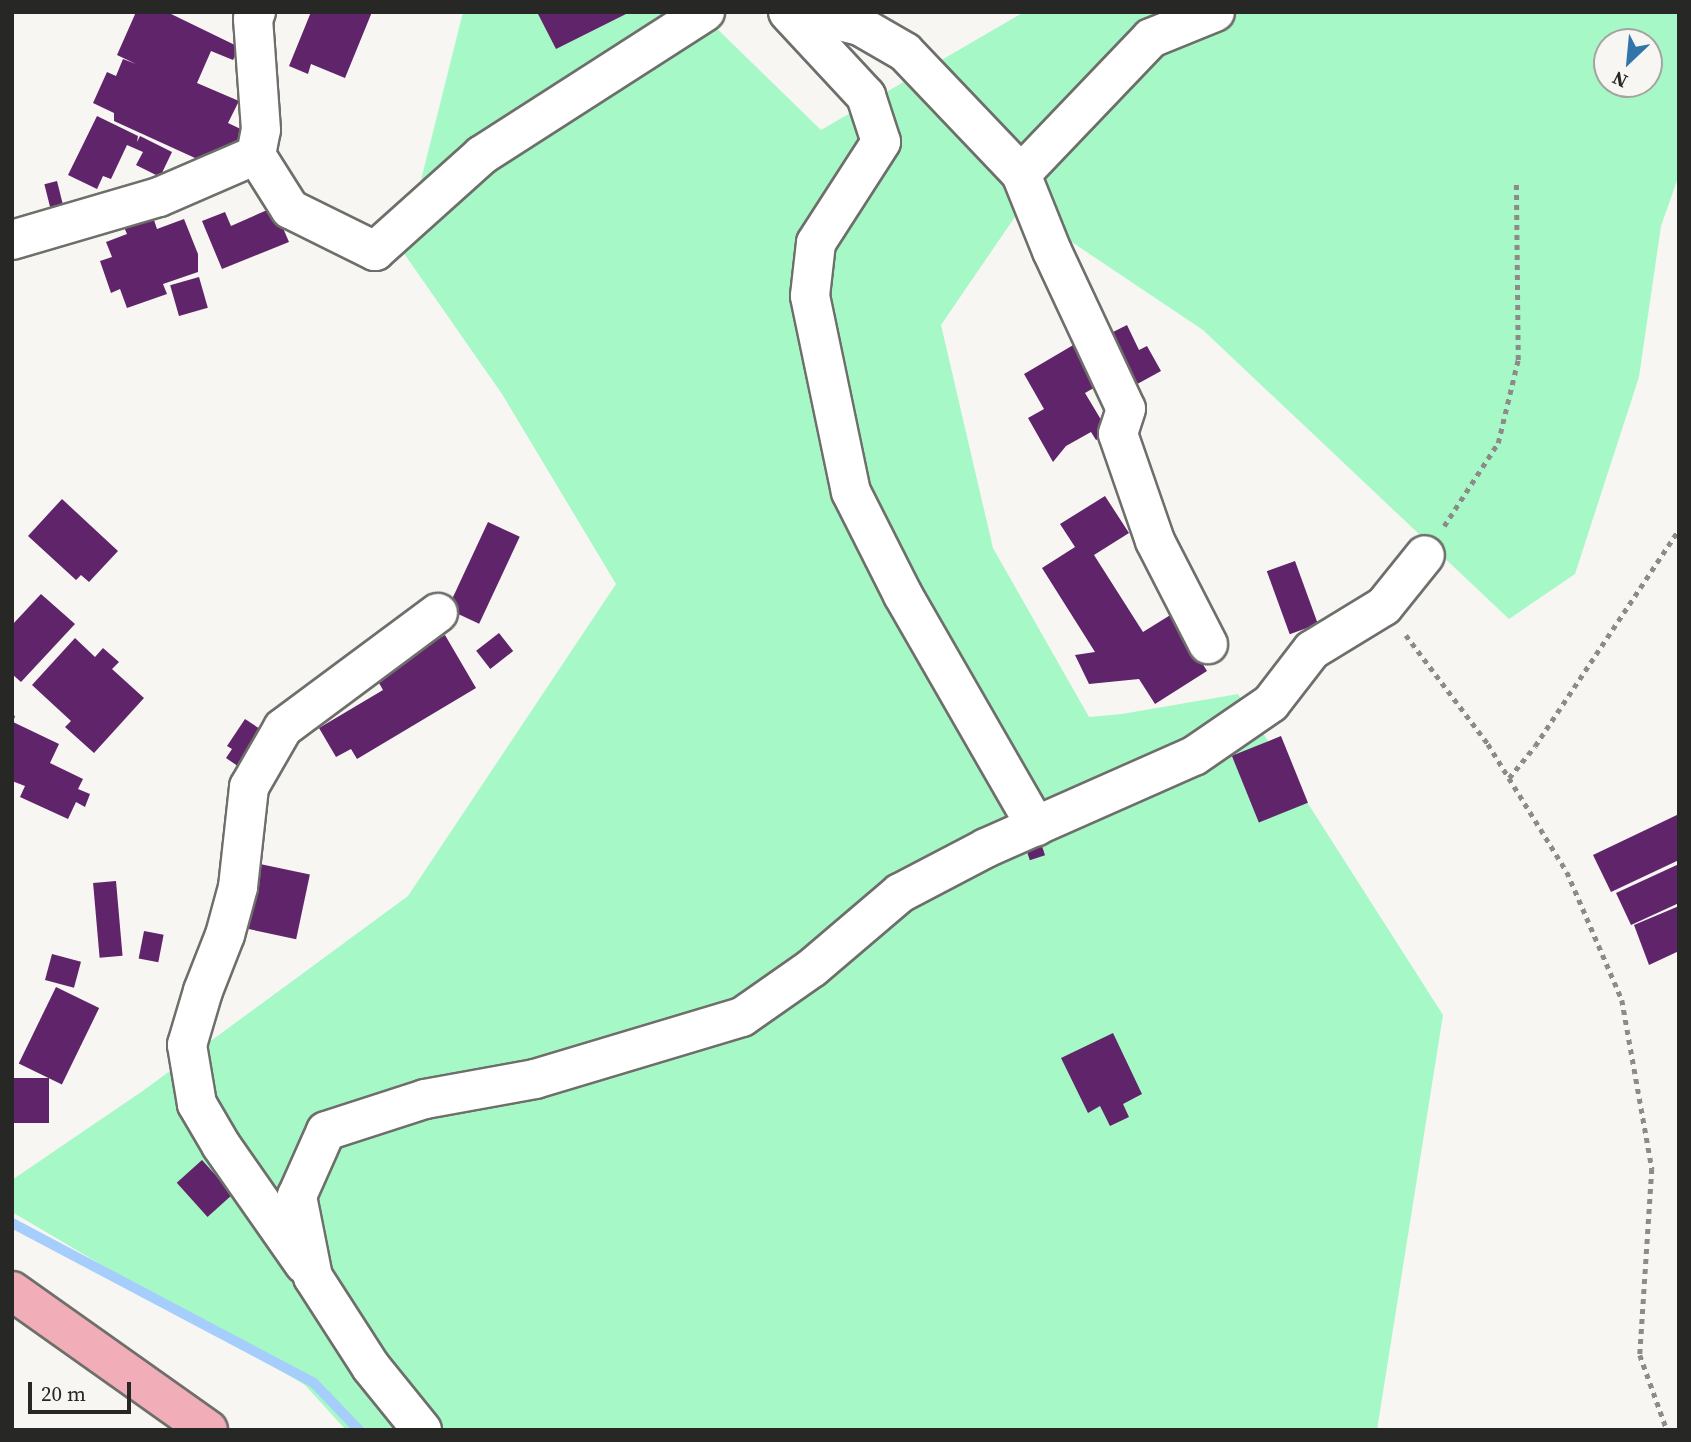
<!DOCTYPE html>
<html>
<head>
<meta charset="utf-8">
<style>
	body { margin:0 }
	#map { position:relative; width:1691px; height:1442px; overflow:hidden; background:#f7f6f3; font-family:"Source Serif 4",serif }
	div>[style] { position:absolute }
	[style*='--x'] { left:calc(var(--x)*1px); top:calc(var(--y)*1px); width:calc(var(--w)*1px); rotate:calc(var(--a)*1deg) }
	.green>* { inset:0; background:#a7f8c7 }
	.stream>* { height:10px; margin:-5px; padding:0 5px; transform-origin:5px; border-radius:5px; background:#a6cefc }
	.building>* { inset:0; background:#60246a; transform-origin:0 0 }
	.path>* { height:4.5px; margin-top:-2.25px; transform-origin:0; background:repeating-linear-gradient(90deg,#8c8b89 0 5px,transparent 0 10px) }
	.roads { filter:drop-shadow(2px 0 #6e6e6b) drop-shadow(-2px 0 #6e6e6b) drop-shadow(0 2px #6e6e6b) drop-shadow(0 -2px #6e6e6b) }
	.minor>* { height:38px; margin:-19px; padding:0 19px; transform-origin:19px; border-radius:19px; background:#fff }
	.major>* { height:38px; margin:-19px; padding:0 19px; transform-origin:19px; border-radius:19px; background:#f1aeb8 }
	span { translate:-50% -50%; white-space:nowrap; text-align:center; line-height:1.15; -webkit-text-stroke:7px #f7f6f3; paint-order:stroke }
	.frame { position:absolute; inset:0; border:14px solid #272725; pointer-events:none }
	.north { position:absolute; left:1593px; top:28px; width:70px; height:70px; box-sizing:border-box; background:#f7f6f3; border:2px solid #a4a3a1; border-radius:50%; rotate:206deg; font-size:19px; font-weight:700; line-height:28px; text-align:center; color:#272725 }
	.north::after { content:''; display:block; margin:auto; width:24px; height:32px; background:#3375ab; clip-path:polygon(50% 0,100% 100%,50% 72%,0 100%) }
	.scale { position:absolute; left:28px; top:1382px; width:103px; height:32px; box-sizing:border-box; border:4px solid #272725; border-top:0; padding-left:9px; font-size:21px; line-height:24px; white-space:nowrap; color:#272725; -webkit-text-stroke:5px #f7f6f3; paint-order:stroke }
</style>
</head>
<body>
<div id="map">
	<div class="green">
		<i style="clip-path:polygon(evenodd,463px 12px,700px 12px,821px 130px,1024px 12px,1679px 12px,1679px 175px,1661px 226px,1639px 377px,1575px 574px,1509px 619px,1203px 330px,1021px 208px,941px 325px,993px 548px,1089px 717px,1122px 714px,1238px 694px,1443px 1015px,1377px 1430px,346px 1430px,305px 1385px,12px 1212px,12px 1180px,144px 1090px,408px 896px,616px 584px,502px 394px,403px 252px,463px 12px,1607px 42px,1649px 42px,1649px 84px,1607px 84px,1607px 42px)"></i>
	</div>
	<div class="stream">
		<i style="--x:12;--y:1223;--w:342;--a:27.9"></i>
		<i style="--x:314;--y:1383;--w:65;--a:46.2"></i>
	</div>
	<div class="building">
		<i style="clip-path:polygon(136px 12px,167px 12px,239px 47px,233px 60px,211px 51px,197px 83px,239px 101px,228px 123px,247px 132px,236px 156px,206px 163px,114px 121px,114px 113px,93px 103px,107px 72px,116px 76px,123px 59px,136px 64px,117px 55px)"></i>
		<i style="clip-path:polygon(311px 12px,372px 12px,345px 78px,311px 64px,308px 74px,289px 66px)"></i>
		<i style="clip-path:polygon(537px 12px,630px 12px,556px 49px)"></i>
		<i style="clip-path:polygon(97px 116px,138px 136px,137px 142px,140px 136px,172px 152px,160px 177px,136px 165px,143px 152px,127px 145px,111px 179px,103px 176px,97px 189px,68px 175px)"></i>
		<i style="left:57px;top:181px;width:30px;height:13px;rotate:76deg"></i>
		<i style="clip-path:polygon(274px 207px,289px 242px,222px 269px,202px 221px,225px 212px,231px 226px)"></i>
		<i style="clip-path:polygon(153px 217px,157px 229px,184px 219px,198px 254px,198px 272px,163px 284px,167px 294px,127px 308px,120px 289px,111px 293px,100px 261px,112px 257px,106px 242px,127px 234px,124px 227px)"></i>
		<i style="left:199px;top:277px;width:32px;height:30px;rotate:74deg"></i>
		<i style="clip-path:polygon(1127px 325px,1139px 350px,1147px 346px,1161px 371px,1130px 388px,1107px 335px)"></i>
		<i style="clip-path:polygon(1075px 344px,1099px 385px,1085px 393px,1109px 433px,1096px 440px,1091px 432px,1066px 446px,1053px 462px,1028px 418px,1044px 409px,1024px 374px)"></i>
		<i style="clip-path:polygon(1105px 496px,1129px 533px,1094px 555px,1143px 632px,1172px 614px,1207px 671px,1155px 704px,1139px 679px,1089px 684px,1075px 655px,1095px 652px,1042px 568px,1075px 547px,1060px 524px)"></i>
		<i style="clip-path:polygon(62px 499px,118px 551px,89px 582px,81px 575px,76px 580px,28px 536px)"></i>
		<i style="left:488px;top:522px;width:35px;height:96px;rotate:25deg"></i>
		<i style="left:1295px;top:561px;width:67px;height:30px;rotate:70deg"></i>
		<i style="clip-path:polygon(41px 594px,75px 624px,21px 682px,12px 674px,12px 625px)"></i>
		<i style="left:499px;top:633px;width:23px;height:29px;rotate:52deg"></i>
		<i style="clip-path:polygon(445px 635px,476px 688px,357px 759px,351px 749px,336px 757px,319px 728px,383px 690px,375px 676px)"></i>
		<i style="clip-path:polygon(75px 638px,95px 657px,103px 648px,119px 662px,112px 669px,144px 698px,94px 753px,65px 727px,71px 721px,32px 685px)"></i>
		<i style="clip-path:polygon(12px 715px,15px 716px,13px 722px,59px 744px,50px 763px,83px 779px,78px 789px,90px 794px,85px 807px,76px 802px,68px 819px,20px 797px,25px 786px,12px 781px)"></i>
		<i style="clip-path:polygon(245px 719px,272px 737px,248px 773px,226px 758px,232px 749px,227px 746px)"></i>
		<i style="left:1281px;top:736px;width:72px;height:53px;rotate:68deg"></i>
		<i style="clip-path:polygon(1679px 814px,1679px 860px,1611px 892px,1593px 855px)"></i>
		<i style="left:1041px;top:843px;width:13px;height:16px;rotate:72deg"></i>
		<i style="left:260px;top:864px;width:51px;height:66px;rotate:12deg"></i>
		<i style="clip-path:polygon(1679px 864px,1679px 903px,1631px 925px,1616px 893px)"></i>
		<i style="left:116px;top:881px;width:75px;height:23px;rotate:85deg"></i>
		<i style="clip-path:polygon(1679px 906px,1679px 951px,1649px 965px,1634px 925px)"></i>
		<i style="left:144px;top:931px;width:20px;height:28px;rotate:11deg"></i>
		<i style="left:52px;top:954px;width:30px;height:27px;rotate:15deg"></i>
		<i style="left:56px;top:987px;width:48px;height:85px;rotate:26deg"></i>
		<i style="clip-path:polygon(1113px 1033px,1142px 1094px,1123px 1104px,1129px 1117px,1110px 1126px,1100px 1106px,1088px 1113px,1061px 1058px)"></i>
		<i style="left:12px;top:1078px;width:37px;height:45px"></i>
		<i style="left:202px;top:1160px;width:46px;height:34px;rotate:48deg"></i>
	</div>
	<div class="path">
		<i style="--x:1444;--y:526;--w:99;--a:-57"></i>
		<i style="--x:1498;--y:443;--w:85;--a:-76.5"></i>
		<i style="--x:1518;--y:360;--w:178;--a:-90.6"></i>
		<i style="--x:1406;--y:635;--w:136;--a:53"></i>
		<i style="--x:1488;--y:744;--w:150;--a:58.3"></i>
		<i style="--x:1567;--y:872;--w:139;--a:66.7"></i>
		<i style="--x:1622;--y:1000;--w:172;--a:79.9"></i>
		<i style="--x:1652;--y:1169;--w:186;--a:93.7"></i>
		<i style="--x:1640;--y:1355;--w:80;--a:70.2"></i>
		<i style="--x:1509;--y:778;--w:41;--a:-50.9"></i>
		<i style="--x:1535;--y:746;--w:260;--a:-56.4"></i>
	</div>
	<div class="roads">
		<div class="minor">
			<i style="--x:788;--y:12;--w:115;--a:47.1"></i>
			<i style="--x:866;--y:96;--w:48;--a:71.9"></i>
			<i style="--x:881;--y:142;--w:120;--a:122.8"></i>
			<i style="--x:816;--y:243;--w:53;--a:96.5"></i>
			<i style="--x:810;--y:296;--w:200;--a:78.2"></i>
			<i style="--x:851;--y:492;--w:115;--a:63.2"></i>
			<i style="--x:903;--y:595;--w:267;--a:60.1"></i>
			<i style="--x:804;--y:12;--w:58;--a:14"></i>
			<i style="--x:860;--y:26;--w:52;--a:30"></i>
			<i style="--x:905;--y:52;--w:168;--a:46.4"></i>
			<i style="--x:1021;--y:174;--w:83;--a:68.1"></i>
			<i style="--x:1052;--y:251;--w:174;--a:64.9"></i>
			<i style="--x:1126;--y:409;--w:26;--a:108"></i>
			<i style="--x:1118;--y:434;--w:113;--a:70.9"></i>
			<i style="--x:1155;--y:541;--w:116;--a:62.8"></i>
			<i style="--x:256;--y:155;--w:25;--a:-79"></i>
			<i style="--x:261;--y:130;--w:111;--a:-94.1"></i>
			<i style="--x:253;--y:19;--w:8;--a:-67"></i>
			<i style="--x:1021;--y:174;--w:188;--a:-46.3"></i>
			<i style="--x:1151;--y:38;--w:69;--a:-22.1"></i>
			<i style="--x:12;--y:240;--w:153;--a:-16.3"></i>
			<i style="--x:159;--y:197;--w:106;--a:-23.4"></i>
			<i style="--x:256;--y:155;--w:64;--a:57.8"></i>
			<i style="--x:290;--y:209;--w:95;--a:26.3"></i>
			<i style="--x:375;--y:251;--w:144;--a:-41.9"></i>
			<i style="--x:482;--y:155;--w:265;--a:-32.7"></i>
			<i style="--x:304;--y:1264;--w:145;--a:-124.9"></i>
			<i style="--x:221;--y:1145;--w:48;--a:-120.3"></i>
			<i style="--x:197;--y:1104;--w:60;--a:-99.6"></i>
			<i style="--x:187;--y:1045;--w:56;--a:-73.5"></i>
			<i style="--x:203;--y:991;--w:60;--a:-68.6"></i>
			<i style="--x:225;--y:935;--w:50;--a:-74.8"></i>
			<i style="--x:238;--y:887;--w:101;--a:-83.7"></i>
			<i style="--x:249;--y:787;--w:68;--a:-60"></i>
			<i style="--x:283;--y:728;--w:193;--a:-36.6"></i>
			<i style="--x:422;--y:1430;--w:81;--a:-129"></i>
			<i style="--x:371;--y:1367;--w:107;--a:-122.8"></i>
			<i style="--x:313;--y:1277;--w:83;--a:-101.2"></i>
			<i style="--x:297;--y:1196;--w:71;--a:-66"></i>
			<i style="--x:326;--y:1131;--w:104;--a:-17.9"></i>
			<i style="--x:425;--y:1099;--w:112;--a:-10.3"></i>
			<i style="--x:535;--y:1079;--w:216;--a:-16.7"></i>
			<i style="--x:742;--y:1017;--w:85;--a:-35"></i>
			<i style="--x:812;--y:968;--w:116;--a:-40.4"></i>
			<i style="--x:900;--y:893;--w:97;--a:-27.6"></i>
			<i style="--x:986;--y:848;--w:227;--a:-23.9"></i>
			<i style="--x:1194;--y:756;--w:93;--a:-34.5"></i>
			<i style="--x:1271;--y:703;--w:67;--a:-52.3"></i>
			<i style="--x:1312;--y:650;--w:84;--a:-31.4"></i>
			<i style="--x:1384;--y:606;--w:65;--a:-51.2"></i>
		</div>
		<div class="major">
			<i style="--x:12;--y:1291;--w:240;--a:35.3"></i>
		</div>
	</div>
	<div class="frame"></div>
	<div class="north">N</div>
	<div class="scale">20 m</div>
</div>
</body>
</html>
